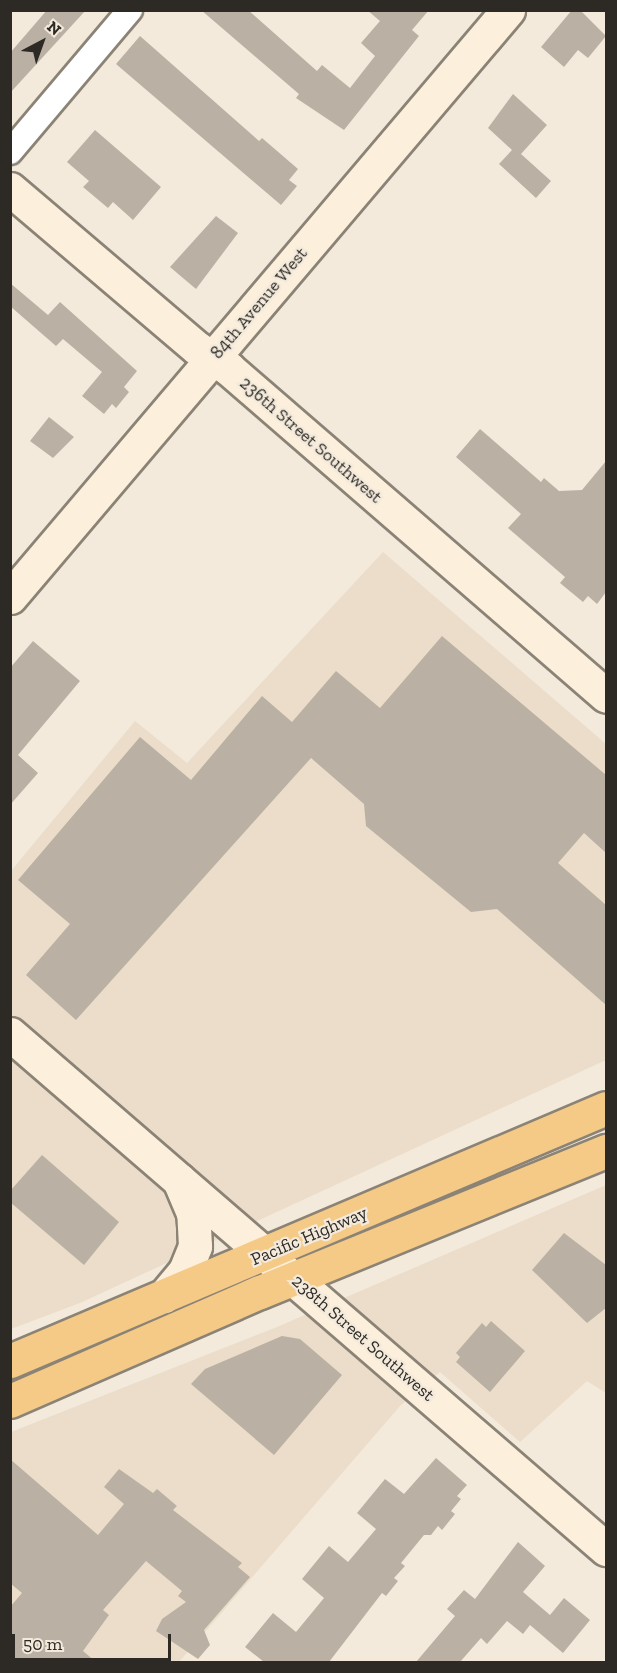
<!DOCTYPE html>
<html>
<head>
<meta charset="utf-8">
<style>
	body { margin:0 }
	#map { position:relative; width:617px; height:1673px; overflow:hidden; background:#f3eadc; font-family:"Zilla Slab",serif }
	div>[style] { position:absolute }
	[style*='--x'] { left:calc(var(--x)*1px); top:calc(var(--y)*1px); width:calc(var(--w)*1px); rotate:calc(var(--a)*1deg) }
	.built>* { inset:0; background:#ebddc9 }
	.building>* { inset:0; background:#bab1a4 }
	.roads { filter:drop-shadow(2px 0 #8b8376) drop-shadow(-2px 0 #8b8376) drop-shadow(0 2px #8b8376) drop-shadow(0 -2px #8b8376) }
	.street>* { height:24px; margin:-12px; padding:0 12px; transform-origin:12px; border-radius:12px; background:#fff }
	.secondary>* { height:33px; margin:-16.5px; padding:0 16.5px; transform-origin:16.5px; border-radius:16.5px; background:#fcefdb }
	.highway>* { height:33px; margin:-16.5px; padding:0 16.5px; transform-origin:16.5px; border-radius:16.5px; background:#f5ca87 }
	span { translate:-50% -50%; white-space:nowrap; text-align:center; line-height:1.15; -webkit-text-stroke:4.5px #f3eadc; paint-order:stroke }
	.street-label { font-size:18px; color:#2d2a25 }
	.frame { position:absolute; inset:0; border:12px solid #2d2a25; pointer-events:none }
	.north { position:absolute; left:12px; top:12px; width:60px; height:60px; -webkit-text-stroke:4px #f3eadc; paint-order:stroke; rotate:41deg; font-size:16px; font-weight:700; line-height:24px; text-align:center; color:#2d2a25 }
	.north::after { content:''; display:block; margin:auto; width:21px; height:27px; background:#2d2a25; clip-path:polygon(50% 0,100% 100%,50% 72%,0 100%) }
	.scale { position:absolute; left:12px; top:1634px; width:159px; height:27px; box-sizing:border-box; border:3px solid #2d2a25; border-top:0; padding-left:8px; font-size:18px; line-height:21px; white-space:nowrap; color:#2d2a25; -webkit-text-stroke:4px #f3eadc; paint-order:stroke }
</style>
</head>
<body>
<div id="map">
	<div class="built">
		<i style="clip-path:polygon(383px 552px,606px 744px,606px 1060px,80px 1303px,11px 1329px,11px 871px,135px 721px,187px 763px)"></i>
		<i style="clip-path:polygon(606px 1185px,606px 1393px,587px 1381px,520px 1442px,440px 1372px,400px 1406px,179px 1662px,11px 1662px,11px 1432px,277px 1327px)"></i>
	</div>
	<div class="building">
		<i style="clip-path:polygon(47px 10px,86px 10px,10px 93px,10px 53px)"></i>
		<i style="clip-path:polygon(201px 10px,248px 10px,317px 71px,322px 65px,350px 88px,375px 56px,361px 43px,380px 21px,367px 10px,429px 10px,412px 30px,419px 36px,344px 130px,296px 98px,299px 94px)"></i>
		<i style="clip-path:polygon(572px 10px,580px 10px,606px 36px,588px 58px,578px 50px,564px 67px,541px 47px)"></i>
		<i style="clip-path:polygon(140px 36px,259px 141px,262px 138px,298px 169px,289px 180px,297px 186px,281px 205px,116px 64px)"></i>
		<i style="clip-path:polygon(513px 94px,547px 125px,521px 154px,551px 181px,536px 198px,499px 164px,512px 150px,488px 128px)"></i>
		<i style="clip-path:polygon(95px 130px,161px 187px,133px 220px,113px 202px,108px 208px,83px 187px,89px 181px,67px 162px)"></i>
		<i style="clip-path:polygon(216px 216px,238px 233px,196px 289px,170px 267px)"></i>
		<i style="clip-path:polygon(10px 283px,48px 315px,60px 302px,137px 371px,124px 387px,129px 392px,116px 408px,112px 404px,104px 414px,82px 396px,102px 372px,63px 339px,56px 346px,10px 306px)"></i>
		<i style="clip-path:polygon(49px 417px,74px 437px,53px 458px,30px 441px)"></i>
		<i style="clip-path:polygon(480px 429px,541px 482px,544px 478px,559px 491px,582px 490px,606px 461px,606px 592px,597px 604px,588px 596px,583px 602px,560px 583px,565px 577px,508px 528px,521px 514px,456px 457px)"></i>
		<i style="clip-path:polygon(442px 636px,606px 775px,606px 853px,584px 833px,558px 863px,606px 905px,606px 1005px,497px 909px,471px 912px,366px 826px,364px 804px,311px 758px,76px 1020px,26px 975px,70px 924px,18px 880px,140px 737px,191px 780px,262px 696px,292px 722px,336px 671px,380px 708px)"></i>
		<i style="clip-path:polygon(33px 641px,80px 681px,18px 755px,38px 773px,10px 805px,10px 668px)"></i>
		<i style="clip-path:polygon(42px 1155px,119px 1222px,84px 1265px,10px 1202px,10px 1191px)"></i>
		<i style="clip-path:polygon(564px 1233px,606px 1265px,606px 1308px,587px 1323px,532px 1270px)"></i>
		<i style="clip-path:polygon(491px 1321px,525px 1351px,490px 1392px,456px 1362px,460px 1357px,456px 1353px,482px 1323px,486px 1327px)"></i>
		<i style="clip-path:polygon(282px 1336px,300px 1339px,342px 1375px,274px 1455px,191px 1384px,205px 1369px)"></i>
		<i style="clip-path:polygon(436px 1458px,467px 1485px,457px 1496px,461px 1499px,451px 1511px,455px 1514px,442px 1530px,438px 1526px,431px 1535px,424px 1535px,401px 1563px,405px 1566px,394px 1578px,398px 1581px,386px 1596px,382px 1593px,329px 1662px,264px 1662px,245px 1647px,273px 1613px,296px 1632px,324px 1598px,302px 1579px,329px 1546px,348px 1562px,376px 1529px,357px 1513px,385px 1479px,404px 1494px)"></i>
		<i style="clip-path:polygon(10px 1459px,98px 1535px,124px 1504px,104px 1487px,119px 1469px,153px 1493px,157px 1489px,177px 1506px,173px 1510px,242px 1563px,238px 1567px,250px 1577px,204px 1630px,210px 1645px,198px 1659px,156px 1631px,162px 1619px,186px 1602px,178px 1596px,182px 1591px,146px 1561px,103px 1610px,109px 1615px,83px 1651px,96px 1662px,10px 1662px,10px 1607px,22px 1593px,10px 1583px)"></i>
		<i style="clip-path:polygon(518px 1542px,545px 1566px,523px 1592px,550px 1615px,564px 1598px,590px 1620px,563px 1653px,530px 1625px,523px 1634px,507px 1621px,487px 1644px,481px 1638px,460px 1662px,416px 1662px,455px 1616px,447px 1609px,464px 1590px,475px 1599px)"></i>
	</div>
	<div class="roads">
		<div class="street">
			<i style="--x:10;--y:152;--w:186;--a:-49.8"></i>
		</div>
		<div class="secondary">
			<i style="--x:10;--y:189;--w:245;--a:40.4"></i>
			<i style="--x:197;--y:348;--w:38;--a:33"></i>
			<i style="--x:229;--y:369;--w:499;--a:40.9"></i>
			<i style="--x:10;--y:597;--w:770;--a:-49.69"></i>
			<i style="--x:10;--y:1034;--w:788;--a:40.83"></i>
			<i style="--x:164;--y:1296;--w:33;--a:-50"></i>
			<i style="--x:185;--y:1271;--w:27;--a:-68"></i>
			<i style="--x:195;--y:1246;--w:33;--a:-93"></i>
			<i style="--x:193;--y:1213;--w:36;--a:-113"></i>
		</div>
		<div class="highway">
			<i style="--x:10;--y:1361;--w:647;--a:-23"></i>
			<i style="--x:10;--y:1401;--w:273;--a:-23.6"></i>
			<i style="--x:260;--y:1292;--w:374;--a:-22.2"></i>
		</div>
	</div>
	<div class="street-label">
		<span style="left:259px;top:303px;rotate:-50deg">84th Avenue West</span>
		<span style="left:311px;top:440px;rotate:41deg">236th Street Southwest</span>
		<span style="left:309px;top:1236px;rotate:-23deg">Pacific Highway</span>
		<span style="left:363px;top:1338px;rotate:41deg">238th Street Southwest</span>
	</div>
	<div class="frame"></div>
	<div class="north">N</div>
	<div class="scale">50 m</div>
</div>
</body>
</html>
